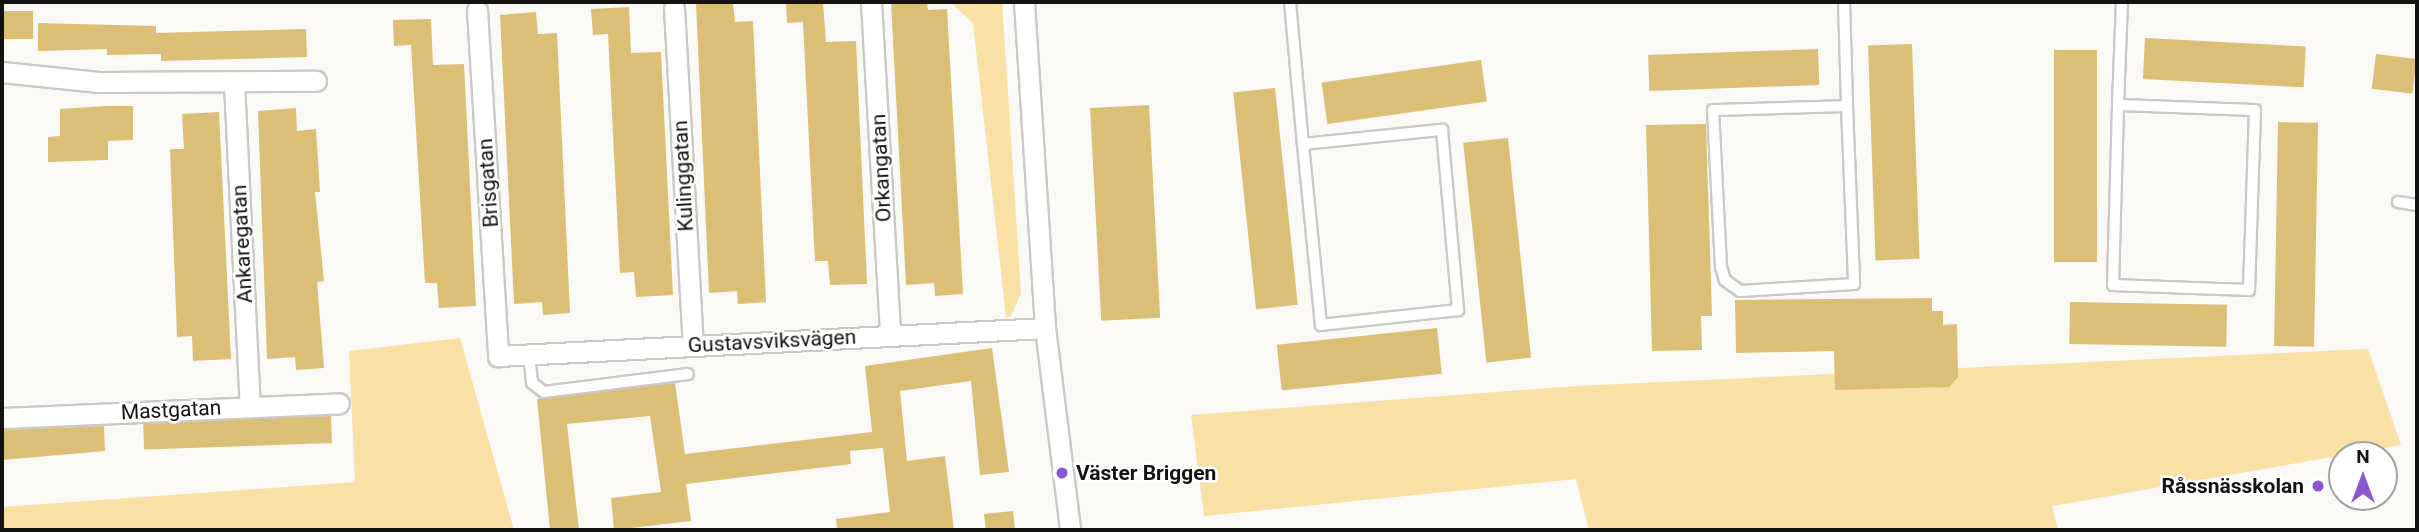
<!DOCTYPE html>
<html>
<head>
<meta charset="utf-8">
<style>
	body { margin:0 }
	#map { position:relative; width:2419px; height:532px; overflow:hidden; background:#fbf9f6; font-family:Roboto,sans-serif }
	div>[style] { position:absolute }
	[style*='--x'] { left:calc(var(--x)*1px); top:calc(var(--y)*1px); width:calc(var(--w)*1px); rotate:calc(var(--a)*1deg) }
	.green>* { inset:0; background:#f9e0a5 }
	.building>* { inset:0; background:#dcbf77; transform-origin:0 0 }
	.roads { filter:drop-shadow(2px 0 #cbc9c6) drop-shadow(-2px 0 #cbc9c6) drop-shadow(0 2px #cbc9c6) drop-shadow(0 -2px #cbc9c6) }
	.lane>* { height:10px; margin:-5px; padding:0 5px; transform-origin:5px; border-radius:5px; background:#fff }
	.street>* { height:19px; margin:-9.5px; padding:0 9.5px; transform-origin:9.5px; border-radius:9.5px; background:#fff }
	.dots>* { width:19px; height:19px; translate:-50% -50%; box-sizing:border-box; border:4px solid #fff; border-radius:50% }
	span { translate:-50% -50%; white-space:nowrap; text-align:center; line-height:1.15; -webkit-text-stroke:5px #fff; paint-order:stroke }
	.street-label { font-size:21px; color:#141312 }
	.poi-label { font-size:21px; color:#141312; font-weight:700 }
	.left { translate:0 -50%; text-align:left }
	.right { translate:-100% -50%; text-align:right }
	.frame { position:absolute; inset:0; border:4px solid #141312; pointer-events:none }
	.north { position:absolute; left:2328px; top:441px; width:70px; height:70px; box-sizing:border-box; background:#fff; border:2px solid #a1a1a0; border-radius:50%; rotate:0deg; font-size:19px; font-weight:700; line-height:28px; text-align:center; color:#141312 }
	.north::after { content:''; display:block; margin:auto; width:24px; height:32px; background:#8b58d0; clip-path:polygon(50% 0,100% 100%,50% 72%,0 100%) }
</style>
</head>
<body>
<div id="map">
	<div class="green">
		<i style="clip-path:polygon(950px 2px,1002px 2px,1021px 293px,1011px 316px,1006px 317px,973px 23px)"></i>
		<i style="clip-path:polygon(460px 338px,514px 530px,2px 530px,2px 507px,355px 482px,349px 351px)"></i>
		<i style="clip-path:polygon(2368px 349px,2401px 445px,2052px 506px,2058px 530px,1589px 530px,1576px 479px,1204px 516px,1191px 415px,1577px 386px)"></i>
	</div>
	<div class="building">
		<i style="clip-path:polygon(733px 2px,735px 22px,753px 21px,766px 302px,738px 304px,737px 291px,709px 293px,696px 3px)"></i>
		<i style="clip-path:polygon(786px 2px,823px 2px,826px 42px,856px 41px,867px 284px,830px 285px,828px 261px,815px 261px,803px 22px,787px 23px)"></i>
		<i style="clip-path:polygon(891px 2px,927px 2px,928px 10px,947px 9px,963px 294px,935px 296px,934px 283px,906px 285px)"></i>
		<i style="clip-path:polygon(629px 7px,631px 53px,661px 52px,673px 295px,636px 297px,634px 272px,620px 273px,608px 34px,593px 35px,591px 9px)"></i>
		<i style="left:2px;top:11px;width:31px;height:28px"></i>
		<i style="clip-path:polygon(536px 12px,538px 34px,557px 33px,570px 313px,543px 315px,542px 302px,514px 304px,500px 15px)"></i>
		<i style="clip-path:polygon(431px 19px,433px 65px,464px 64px,476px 306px,439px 308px,437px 283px,425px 283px,411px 45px,394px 46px,393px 20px)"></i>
		<i style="clip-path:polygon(38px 23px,156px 26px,156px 33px,306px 29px,307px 57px,161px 61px,161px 54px,107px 55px,107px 49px,38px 51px)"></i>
		<i style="left:2145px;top:38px;width:161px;height:41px;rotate:3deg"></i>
		<i style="left:1912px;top:44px;width:215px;height:44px;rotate:88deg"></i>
		<i style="left:1818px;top:49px;width:36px;height:170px;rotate:88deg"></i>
		<i style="left:2054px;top:50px;width:43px;height:212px"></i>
		<i style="left:2376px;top:54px;width:41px;height:35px;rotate:7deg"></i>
		<i style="left:1481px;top:60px;width:42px;height:161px;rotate:82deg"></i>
		<i style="left:1275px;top:88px;width:218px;height:42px;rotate:84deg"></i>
		<i style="left:1149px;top:105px;width:213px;height:59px;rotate:87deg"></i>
		<i style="clip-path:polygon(106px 106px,133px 106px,133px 140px,108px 141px,108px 160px,48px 162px,48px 137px,60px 136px,60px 109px)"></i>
		<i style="clip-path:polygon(296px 108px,297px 131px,316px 129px,320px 192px,315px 192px,324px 281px,317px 282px,324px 368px,296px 370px,295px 357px,267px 359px,258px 111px)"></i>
		<i style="clip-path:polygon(219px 112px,231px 359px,193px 361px,192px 336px,177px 337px,170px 149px,184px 149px,182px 114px)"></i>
		<i style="left:2278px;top:122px;width:40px;height:224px;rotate:1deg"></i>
		<i style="clip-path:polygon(1706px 124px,1712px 316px,1701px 316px,1702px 350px,1652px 351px,1646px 125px)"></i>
		<i style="left:1508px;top:138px;width:221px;height:45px;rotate:84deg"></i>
		<i style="clip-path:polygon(1932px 298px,1932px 311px,1943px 311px,1943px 325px,1957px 324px,1958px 377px,1949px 387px,1835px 390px,1834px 351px,1736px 353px,1735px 300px)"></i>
		<i style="left:2070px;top:302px;width:157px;height:42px;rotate:1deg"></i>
		<i style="left:1437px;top:328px;width:46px;height:161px;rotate:84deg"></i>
		<i style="clip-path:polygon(992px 348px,1009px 472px,980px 475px,971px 381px,900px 391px,907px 461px,945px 456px,954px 530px,837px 530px,836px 519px,890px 512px,883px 448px,850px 451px,851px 464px,686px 484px,691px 521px,614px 530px,611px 498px,661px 492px,650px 416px,567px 424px,579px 530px,550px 530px,537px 399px,675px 383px,685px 454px,872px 432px,865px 366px)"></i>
		<i style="left:331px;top:416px;width:27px;height:188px;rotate:88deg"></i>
		<i style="clip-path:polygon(104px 426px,105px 451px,2px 460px,2px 430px)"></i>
		<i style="clip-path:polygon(1013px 511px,1015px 530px,986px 530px,984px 514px)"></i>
	</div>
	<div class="roads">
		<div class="lane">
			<i style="--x:1290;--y:2;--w:143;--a:84.8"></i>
			<i style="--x:1844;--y:2;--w:104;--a:88.3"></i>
			<i style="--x:2118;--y:105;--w:137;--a:2.1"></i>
			<i style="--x:2255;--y:110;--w:180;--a:91.9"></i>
			<i style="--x:2249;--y:290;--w:136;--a:-177.9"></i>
			<i style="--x:2113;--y:285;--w:180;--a:-88.4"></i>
			<i style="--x:2118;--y:105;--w:103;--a:-87.8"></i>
			<i style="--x:1847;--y:106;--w:178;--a:87.7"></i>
			<i style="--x:1854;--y:284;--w:114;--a:176.5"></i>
			<i style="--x:1740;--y:291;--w:19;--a:-144"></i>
			<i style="--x:1725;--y:280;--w:14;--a:-107"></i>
			<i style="--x:1721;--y:267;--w:157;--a:-92.9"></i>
			<i style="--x:1713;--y:110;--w:134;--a:-1.7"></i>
			<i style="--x:1442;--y:130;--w:181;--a:84.9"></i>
			<i style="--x:1458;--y:310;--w:138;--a:173.8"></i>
			<i style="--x:1321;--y:325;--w:182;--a:-95.7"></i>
			<i style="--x:1303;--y:144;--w:140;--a:-5.8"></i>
			<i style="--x:2398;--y:202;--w:19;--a:9"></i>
			<i style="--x:529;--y:354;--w:29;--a:84"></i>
			<i style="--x:532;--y:383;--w:15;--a:37"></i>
			<i style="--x:544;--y:392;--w:145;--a:-7.1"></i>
		</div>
		<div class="street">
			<i style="--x:871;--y:2;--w:333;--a:86.7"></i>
			<i style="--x:1024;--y:2;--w:327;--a:86.3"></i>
			<i style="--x:1045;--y:328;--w:204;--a:82.9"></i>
			<i style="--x:674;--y:8;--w:338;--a:86.8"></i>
			<i style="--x:477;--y:10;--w:347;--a:86.5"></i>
			<i style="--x:498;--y:356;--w:548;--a:-2.93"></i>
			<i style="--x:2;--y:72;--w:97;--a:5.9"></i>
			<i style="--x:98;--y:82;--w:218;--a:-0.3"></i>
			<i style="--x:234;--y:83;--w:323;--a:87.2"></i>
			<i style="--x:2;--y:418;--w:337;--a:-2.5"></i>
		</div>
	</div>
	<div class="dots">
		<i style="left:1062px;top:473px;background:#8b58d0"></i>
		<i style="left:2318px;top:486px;background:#8b58d0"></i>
	</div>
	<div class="street-label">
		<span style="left:881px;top:168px;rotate:-93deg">Orkangatan</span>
		<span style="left:683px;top:176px;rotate:-93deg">Kulinggatan</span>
		<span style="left:488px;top:183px;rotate:-94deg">Brisgatan</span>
		<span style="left:242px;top:244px;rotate:-93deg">Ankaregatan</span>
		<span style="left:772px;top:341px;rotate:-3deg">Gustavsviksvägen</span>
		<span style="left:171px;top:410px;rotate:-3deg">Mastgatan</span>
	</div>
	<div class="poi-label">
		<span class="left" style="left:1076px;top:473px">Väster Briggen</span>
		<span class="right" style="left:2304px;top:486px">Råssnässkolan</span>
	</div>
	<div class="frame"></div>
	<div class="north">N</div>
</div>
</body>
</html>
